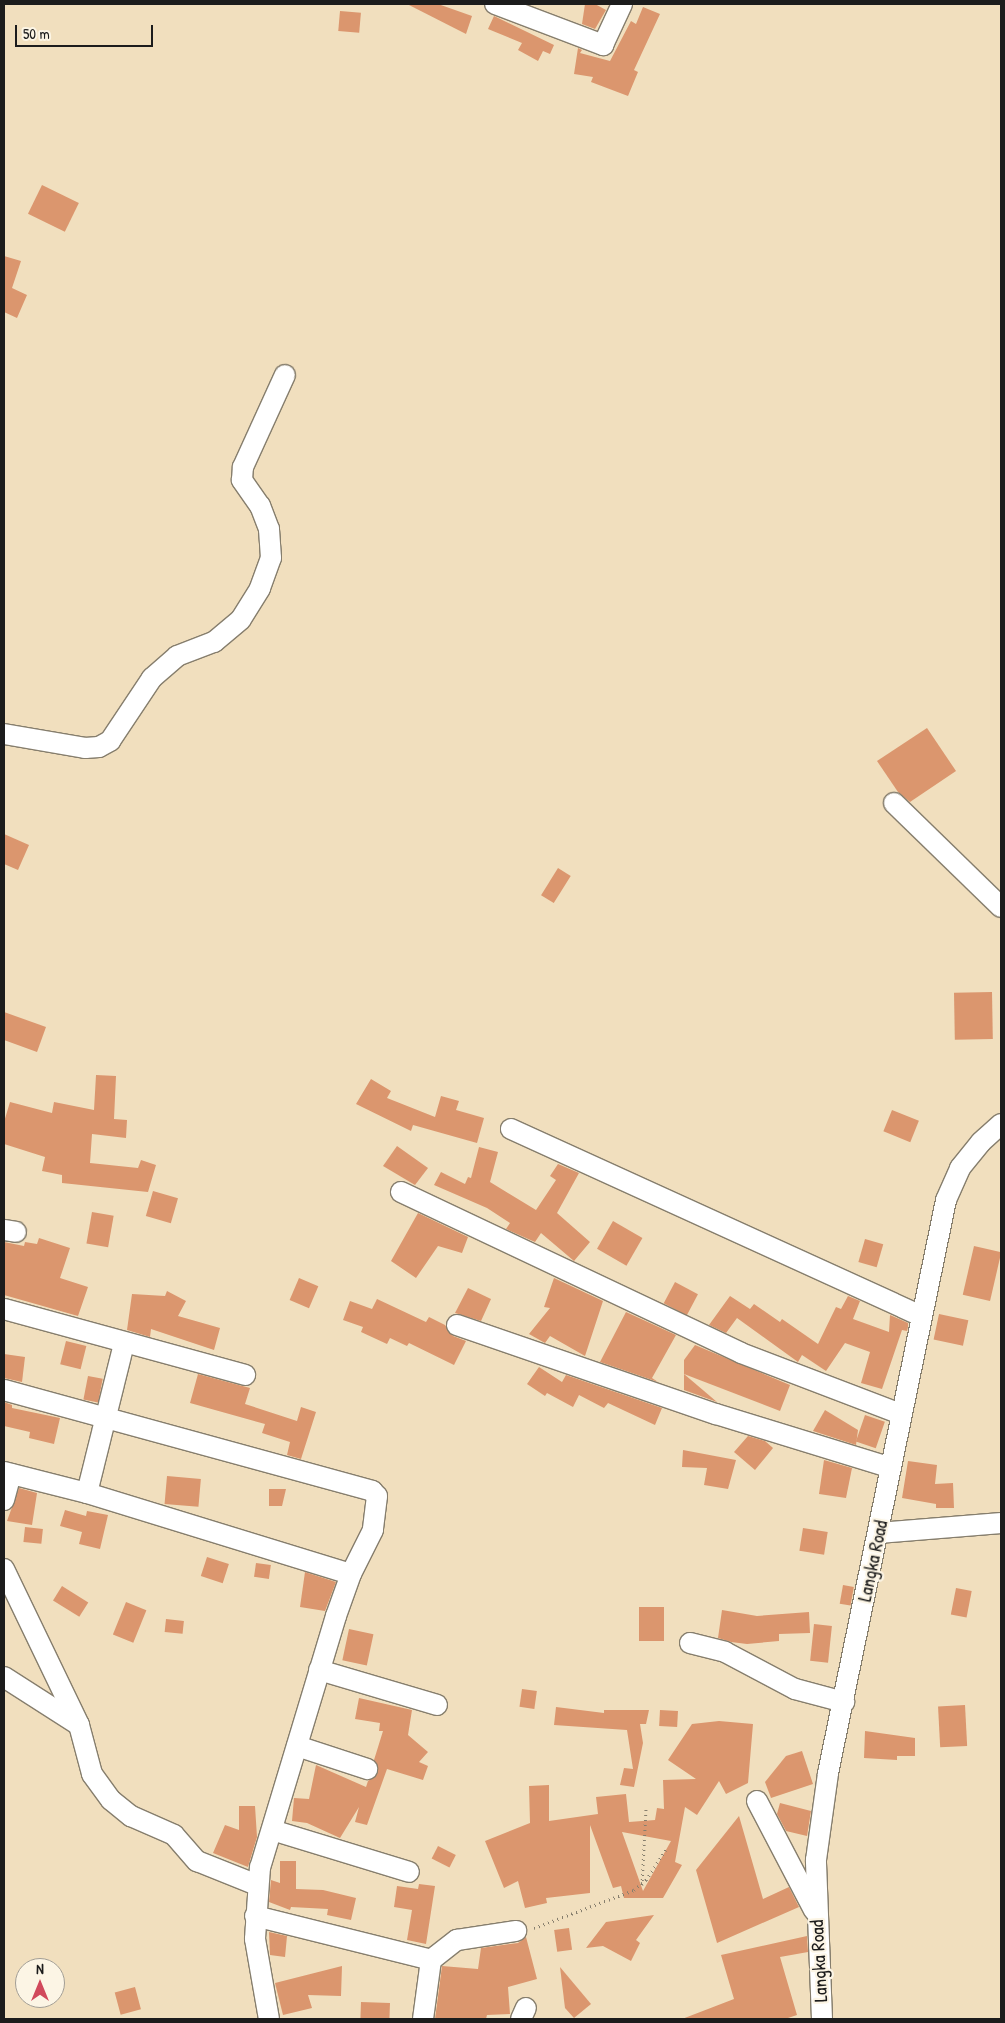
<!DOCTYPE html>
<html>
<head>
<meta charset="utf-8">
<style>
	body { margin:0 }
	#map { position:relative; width:1005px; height:2023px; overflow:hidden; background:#f1dfbe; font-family:"Patrick Hand",sans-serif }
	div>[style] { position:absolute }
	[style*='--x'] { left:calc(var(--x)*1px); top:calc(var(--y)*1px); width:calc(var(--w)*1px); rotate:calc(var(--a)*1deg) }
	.building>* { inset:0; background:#db966e; transform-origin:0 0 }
	.path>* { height:3px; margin-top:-1.5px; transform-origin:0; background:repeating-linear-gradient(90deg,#867e6d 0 1px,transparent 0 5px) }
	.roads { filter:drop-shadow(1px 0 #867e6d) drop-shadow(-1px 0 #867e6d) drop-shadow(0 1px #867e6d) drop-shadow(0 -1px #867e6d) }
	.minor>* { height:20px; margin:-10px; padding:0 10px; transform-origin:10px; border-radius:10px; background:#fff }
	span { translate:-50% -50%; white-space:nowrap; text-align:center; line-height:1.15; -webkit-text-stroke:4.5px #fcf5e5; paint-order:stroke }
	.street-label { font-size:19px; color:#1c1c1c }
	.frame { position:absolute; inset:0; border:5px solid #1c1c1c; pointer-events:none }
	.north { position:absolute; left:15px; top:1958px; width:50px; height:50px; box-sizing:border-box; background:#fcf5e5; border:1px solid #a29e95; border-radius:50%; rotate:0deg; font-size:14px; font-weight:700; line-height:20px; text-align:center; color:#1c1c1c }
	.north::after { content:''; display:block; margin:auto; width:18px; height:22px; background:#d1495b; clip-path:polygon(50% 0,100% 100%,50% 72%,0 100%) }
	.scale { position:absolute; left:15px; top:25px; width:138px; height:22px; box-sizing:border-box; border:2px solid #1c1c1c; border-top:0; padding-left:6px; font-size:15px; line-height:18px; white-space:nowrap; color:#1c1c1c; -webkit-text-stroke:4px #fcf5e5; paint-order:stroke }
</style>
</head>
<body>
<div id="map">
	<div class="building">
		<i style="clip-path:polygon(407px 4px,438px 4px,472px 16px,466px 34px)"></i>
		<i style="clip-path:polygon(585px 4px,595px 4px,606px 10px,595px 29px,582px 24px)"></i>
		<i style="clip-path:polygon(643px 7px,660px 14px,634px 70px,638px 72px,628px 96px,591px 82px,593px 77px,574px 74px,578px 48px,582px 50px,580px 53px,610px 61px,631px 21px,636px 24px)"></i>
		<i style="left:340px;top:11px;width:21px;height:20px;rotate:5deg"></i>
		<i style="clip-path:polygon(494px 16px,554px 45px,550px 54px,543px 51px,538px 61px,518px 50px,522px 43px,488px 29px)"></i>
		<i style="left:42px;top:185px;width:41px;height:32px;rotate:26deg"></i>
		<i style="clip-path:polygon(4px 256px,21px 261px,12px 288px,27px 295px,17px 318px,4px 312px)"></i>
		<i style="clip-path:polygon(927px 728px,956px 771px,910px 802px,898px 792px,877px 761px)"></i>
		<i style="clip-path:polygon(4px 834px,29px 845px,18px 870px,4px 864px)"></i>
		<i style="left:558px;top:868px;width:15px;height:32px;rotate:32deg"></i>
		<i style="left:992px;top:992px;width:47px;height:38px;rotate:89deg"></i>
		<i style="clip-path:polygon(4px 1012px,46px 1027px,37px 1052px,4px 1040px)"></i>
		<i style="clip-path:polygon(96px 1075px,116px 1076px,114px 1119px,127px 1120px,126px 1138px,92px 1134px,90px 1163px,138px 1168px,141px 1160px,156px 1165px,148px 1192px,62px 1183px,62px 1175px,42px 1171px,45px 1157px,4px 1144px,4px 1122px,10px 1102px,52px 1113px,54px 1102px,94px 1110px)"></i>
		<i style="clip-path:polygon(371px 1079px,391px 1091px,387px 1098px,435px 1117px,441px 1096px,459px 1101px,456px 1110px,484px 1118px,477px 1143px,413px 1125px,411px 1131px,356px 1104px)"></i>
		<i style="left:892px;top:1110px;width:29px;height:23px;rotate:22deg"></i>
		<i style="clip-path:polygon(397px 1146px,428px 1168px,415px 1185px,383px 1166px)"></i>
		<i style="clip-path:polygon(479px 1147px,498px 1152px,490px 1182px,536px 1210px,556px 1180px,550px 1176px,558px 1164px,579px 1173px,557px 1213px,590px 1242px,574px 1261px,541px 1233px,535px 1242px,506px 1229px,510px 1223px,487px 1208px,434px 1185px,441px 1172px,465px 1184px,468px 1177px,471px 1178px)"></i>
		<i style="left:153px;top:1191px;width:26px;height:26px;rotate:16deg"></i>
		<i style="left:92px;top:1212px;width:22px;height:32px;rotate:10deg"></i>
		<i style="clip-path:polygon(418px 1213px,468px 1237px,462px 1253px,438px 1246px,416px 1278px,391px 1261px)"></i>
		<i style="left:613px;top:1221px;width:34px;height:32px;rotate:30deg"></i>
		<i style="clip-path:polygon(39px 1238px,70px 1248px,60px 1278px,88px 1287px,78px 1316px,4px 1295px,4px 1242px,24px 1246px,25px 1242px,37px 1244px)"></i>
		<i style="left:865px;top:1239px;width:19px;height:24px;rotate:16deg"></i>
		<i style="left:974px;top:1246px;width:28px;height:50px;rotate:13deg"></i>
		<i style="left:299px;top:1278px;width:21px;height:24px;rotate:23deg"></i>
		<i style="clip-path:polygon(554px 1278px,603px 1301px,585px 1356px,550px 1336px,545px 1343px,529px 1334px,550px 1308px,544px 1307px)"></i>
		<i style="left:675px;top:1282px;width:26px;height:24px;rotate:28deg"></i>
		<i style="clip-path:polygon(468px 1288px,491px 1299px,481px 1321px,455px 1313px)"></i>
		<i style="clip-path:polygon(167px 1291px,186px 1301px,178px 1316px,220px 1328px,214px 1350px,151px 1329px,150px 1337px,127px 1330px,132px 1294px,165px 1296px)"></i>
		<i style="clip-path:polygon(730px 1296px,750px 1309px,754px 1304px,780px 1322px,782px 1319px,818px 1344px,836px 1307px,841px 1309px,848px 1296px,860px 1301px,853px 1319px,889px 1332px,890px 1315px,908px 1323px,908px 1327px,907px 1331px,902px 1330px,882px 1389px,861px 1383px,870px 1352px,845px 1343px,826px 1371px,802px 1355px,798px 1362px,737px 1318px,726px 1333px,709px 1325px)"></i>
		<i style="clip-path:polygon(377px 1299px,426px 1322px,429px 1317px,445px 1325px,453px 1336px,466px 1341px,454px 1365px,409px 1343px,407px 1346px,390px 1338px,387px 1344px,361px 1332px,363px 1327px,343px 1320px,350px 1301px,372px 1309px)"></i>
		<i style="clip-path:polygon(626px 1312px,676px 1335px,652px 1378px,658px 1382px,600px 1362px)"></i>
		<i style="left:939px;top:1314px;width:30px;height:26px;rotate:12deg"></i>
		<i style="left:66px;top:1341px;width:21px;height:24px;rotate:14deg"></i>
		<i style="clip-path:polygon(695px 1345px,790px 1385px,780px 1411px,684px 1374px,684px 1360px)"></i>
		<i style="clip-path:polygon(4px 1354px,25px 1357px,22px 1382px,4px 1378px)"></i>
		<i style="clip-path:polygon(539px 1367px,562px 1382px,566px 1375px,662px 1408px,655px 1425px,608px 1403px,604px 1408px,579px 1395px,573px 1407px,547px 1393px,545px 1396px,527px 1384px)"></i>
		<i style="clip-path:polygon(198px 1374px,250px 1388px,245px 1404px,297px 1421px,301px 1407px,316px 1412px,301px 1459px,287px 1455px,290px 1442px,262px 1433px,265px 1424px,190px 1403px)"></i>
		<i style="clip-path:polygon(684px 1374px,717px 1402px,684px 1390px)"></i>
		<i style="left:88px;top:1376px;width:15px;height:24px;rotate:11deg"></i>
		<i style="clip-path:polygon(4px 1402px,12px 1405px,12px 1408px,60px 1418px,54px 1444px,29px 1438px,30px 1432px,4px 1426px)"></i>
		<i style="clip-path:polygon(825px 1410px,858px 1430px,856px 1445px,813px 1431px)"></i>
		<i style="left:865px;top:1415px;width:21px;height:28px;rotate:19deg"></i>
		<i style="clip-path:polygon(748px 1436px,765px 1441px,773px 1448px,755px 1470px,734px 1452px)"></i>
		<i style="clip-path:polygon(683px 1450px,736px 1460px,728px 1489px,704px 1485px,707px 1468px,682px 1467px)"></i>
		<i style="clip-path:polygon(824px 1460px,852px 1468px,846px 1498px,819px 1494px)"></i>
		<i style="clip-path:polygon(908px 1461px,937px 1465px,935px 1484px,953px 1483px,954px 1508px,936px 1508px,936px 1504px,902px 1498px)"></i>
		<i style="left:167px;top:1476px;width:34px;height:28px;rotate:5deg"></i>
		<i style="clip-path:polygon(19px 1488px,37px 1493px,32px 1525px,7px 1521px)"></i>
		<i style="clip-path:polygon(269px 1489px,286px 1489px,282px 1506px,269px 1506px)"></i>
		<i style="clip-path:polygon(65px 1510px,86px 1516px,87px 1511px,108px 1515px,100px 1549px,79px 1544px,82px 1532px,60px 1526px)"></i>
		<i style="left:25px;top:1527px;width:18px;height:15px;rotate:6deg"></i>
		<i style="left:803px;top:1528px;width:25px;height:23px;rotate:9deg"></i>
		<i style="left:207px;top:1557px;width:23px;height:20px;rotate:18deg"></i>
		<i style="left:256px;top:1563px;width:15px;height:14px;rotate:8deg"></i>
		<i style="clip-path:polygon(305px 1572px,336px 1582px,325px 1611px,300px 1607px)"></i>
		<i style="left:843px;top:1585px;width:11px;height:19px;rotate:10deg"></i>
		<i style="left:62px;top:1586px;width:31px;height:17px;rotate:32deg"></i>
		<i style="left:956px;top:1588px;width:16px;height:27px;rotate:11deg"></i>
		<i style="left:126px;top:1602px;width:22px;height:35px;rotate:22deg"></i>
		<i style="left:639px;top:1607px;width:25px;height:34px"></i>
		<i style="clip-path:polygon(722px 1610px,757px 1616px,809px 1612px,810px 1633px,779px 1634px,779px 1641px,747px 1644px,731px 1642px,718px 1638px)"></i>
		<i style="left:166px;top:1619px;width:18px;height:13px;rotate:6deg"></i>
		<i style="left:814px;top:1624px;width:18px;height:37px;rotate:6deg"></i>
		<i style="left:349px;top:1629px;width:25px;height:32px;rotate:12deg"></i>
		<i style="left:522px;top:1689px;width:15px;height:18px;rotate:8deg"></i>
		<i style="clip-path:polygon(359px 1698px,412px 1710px,408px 1735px,428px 1752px,419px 1762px,428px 1766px,423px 1780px,387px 1769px,367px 1825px,355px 1822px,359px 1807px,340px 1838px,307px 1823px,292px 1821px,294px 1798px,309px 1799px,316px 1765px,366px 1787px,368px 1781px,378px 1773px,374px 1760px,383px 1731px,379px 1731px,380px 1723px,355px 1719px)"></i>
		<i style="left:965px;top:1705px;width:41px;height:27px;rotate:87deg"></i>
		<i style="clip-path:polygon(556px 1707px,604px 1713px,604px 1710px,649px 1710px,646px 1724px,640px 1724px,643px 1743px,634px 1787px,620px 1785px,624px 1768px,633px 1769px,627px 1730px,554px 1725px)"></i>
		<i style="left:660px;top:1710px;width:18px;height:16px;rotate:3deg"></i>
		<i style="clip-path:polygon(evenodd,719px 1721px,753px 1724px,748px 1783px,726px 1794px,719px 1781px,697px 1815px,685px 1807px,675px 1862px,682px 1865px,663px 1898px,624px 1898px,621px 1886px,613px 1888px,590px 1825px,590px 1893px,546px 1898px,547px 1903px,525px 1908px,518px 1881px,504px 1888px,485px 1841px,530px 1823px,529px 1786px,549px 1785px,549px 1821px,598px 1814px,596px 1797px,626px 1794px,629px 1822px,655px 1820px,657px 1808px,664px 1809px,663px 1780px,696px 1779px,668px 1760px,692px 1724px,719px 1721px,622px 1832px,671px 1841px,643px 1891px,622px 1832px)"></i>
		<i style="clip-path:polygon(865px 1731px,915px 1738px,915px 1756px,897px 1756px,897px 1760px,864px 1758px)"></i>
		<i style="clip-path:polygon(802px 1751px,813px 1784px,771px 1798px,765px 1782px,786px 1756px)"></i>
		<i style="clip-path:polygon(780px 1803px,811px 1811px,807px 1836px,786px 1831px,777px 1814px)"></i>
		<i style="clip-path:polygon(239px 1806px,255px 1806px,257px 1837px,248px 1867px,213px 1853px,225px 1825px,239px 1830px)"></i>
		<i style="clip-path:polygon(739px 1816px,763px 1899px,789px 1887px,799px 1907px,717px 1943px,696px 1870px)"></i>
		<i style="left:438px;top:1846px;width:20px;height:14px;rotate:27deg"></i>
		<i style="clip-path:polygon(280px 1861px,296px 1861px,296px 1889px,323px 1890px,356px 1898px,351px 1920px,327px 1915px,328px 1909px,291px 1907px,290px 1910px,269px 1902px,271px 1880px,280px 1883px)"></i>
		<i style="clip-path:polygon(419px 1884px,435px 1886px,426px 1944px,407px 1940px,412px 1910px,394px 1907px,397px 1886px,418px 1889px)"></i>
		<i style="clip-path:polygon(654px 1915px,636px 1940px,640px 1943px,631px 1961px,603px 1946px,586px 1948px,606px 1922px)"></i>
		<i style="left:569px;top:1928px;width:22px;height:15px;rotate:82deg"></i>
		<i style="clip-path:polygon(269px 1932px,287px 1936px,285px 1957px,270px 1955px)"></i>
		<i style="clip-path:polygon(807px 1936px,808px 1952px,780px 1957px,797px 2015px,785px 2019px,682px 2019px,734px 1999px,721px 1955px)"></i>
		<i style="clip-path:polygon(526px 1937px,537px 1979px,508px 1987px,510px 2014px,487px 2015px,486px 2019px,435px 2019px,442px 1966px,478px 1969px,481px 1948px,518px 1943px)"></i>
		<i style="clip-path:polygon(342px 1966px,341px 1996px,308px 1995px,312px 2008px,283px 2015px,275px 1983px)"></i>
		<i style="clip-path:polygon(560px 1967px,591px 2004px,574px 2018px,565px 2008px)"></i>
		<i style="left:135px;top:1987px;width:23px;height:21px;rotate:75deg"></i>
		<i style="left:361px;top:2002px;width:29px;height:17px;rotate:2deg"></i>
	</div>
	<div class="path">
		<i style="--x:642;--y:1885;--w:77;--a:-87"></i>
		<i style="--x:534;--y:1928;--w:107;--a:-20.8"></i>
		<i style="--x:634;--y:1890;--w:16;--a:-40"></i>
		<i style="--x:646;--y:1880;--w:38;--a:-57"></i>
	</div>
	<div class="roads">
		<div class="minor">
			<i style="--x:495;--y:4;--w:116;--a:20.8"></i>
			<i style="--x:603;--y:45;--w:45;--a:-65.1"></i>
			<i style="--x:4;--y:734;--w:82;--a:9.8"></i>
			<i style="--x:85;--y:748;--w:14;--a:-4"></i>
			<i style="--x:99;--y:747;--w:13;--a:-29"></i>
			<i style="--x:110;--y:741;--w:76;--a:-56.3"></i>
			<i style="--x:152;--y:678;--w:33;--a:-41"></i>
			<i style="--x:177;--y:656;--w:40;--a:-21"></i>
			<i style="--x:214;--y:642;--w:35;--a:-40"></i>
			<i style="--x:241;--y:619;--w:36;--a:-58"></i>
			<i style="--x:260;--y:588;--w:32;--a:-70"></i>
			<i style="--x:271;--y:558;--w:29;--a:-94"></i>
			<i style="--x:269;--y:529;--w:25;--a:-111"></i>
			<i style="--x:260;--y:506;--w:32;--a:-125"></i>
			<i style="--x:242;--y:480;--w:13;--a:-86"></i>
			<i style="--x:243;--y:467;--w:101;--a:-65.5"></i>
			<i style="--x:894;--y:803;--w:149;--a:44.2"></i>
			<i style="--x:511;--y:1129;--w:451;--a:24.5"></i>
			<i style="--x:401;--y:1192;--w:376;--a:25.3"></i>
			<i style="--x:741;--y:1353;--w:171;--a:20.9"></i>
			<i style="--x:4;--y:1230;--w:12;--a:9"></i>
			<i style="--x:4;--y:1309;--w:250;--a:15.3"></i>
			<i style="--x:457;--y:1325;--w:274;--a:19"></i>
			<i style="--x:716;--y:1414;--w:183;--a:17.1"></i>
			<i style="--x:4;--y:1390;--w:382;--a:15.3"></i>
			<i style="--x:372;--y:1491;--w:7;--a:45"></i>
			<i style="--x:377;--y:1496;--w:34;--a:97"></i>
			<i style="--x:373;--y:1530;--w:49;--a:116.6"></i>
			<i style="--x:351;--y:1574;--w:45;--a:109.7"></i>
			<i style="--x:336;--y:1616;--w:262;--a:106.8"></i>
			<i style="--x:260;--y:1867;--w:72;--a:94"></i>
			<i style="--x:255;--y:1939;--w:81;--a:80.1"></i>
			<i style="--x:4;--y:1472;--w:86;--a:14.2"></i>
			<i style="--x:87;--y:1493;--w:276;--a:17.1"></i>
			<i style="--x:87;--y:1493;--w:154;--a:-76.1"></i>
			<i style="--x:4;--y:1500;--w:27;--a:-75"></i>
			<i style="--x:879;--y:1533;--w:122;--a:-4.7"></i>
			<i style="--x:4;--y:1569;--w:173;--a:64.3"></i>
			<i style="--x:79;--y:1725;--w:51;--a:75.1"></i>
			<i style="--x:92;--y:1774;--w:32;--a:54"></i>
			<i style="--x:111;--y:1800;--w:26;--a:39"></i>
			<i style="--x:131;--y:1816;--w:47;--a:23.8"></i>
			<i style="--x:174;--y:1835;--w:35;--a:49"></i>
			<i style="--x:197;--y:1861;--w:65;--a:21.8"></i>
			<i style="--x:690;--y:1643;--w:36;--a:14"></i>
			<i style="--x:725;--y:1652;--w:79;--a:27.9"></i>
			<i style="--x:795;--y:1689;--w:51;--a:14.9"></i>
			<i style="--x:319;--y:1670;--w:123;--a:16.5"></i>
			<i style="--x:4;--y:1677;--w:89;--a:32.6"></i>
			<i style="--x:297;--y:1746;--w:74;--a:18.2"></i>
			<i style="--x:757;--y:1801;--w:123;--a:62.4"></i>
			<i style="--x:272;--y:1830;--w:143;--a:17"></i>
			<i style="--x:255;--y:1916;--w:181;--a:14"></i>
			<i style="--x:431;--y:1960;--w:33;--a:-38"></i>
			<i style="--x:457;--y:1940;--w:60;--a:-8.7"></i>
			<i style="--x:423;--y:2019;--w:60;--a:-82.3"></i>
			<i style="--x:521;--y:2019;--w:12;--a:-66"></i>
			<i style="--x:822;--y:2019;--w:159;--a:-92.2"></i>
			<i style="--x:816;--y:1860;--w:88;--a:-82.1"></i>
			<i style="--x:828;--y:1773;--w:585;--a:-78.36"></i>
			<i style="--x:946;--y:1200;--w:35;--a:-66"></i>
			<i style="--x:960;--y:1168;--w:33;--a:-51"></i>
			<i style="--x:981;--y:1142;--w:27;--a:-42"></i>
		</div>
	</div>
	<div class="street-label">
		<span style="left:873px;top:1561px;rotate:-78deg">Langka Road</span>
		<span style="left:819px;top:1961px;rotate:-93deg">Langka Road</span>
	</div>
	<div class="frame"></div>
	<div class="north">N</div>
	<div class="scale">50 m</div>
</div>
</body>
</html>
